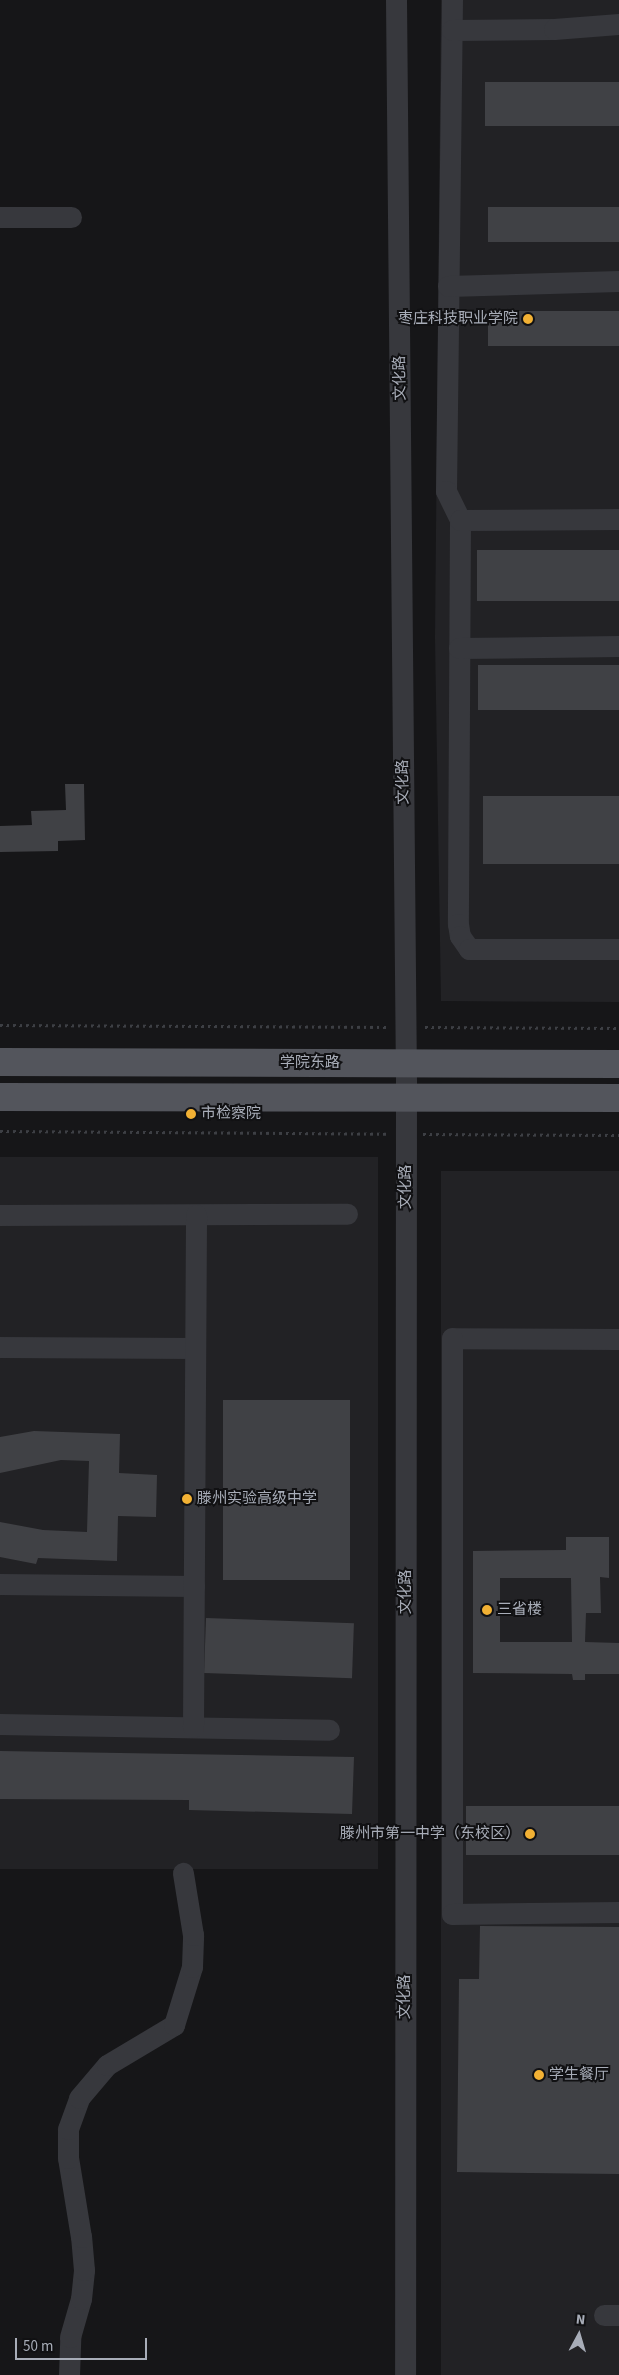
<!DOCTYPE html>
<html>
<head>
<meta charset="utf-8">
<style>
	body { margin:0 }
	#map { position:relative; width:619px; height:2375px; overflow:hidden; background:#161618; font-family:"Source Sans 3","Noto Sans SC",sans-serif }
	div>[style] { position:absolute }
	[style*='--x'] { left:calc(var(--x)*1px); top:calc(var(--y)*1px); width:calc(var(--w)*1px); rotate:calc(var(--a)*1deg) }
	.built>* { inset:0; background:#222225; transform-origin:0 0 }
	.building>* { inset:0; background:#404145; transform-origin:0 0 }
	.path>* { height:3px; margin-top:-1.5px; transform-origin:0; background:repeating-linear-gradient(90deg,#3d3f44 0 2.5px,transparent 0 6.5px) }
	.minor>* { height:21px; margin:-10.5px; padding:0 10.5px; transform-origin:10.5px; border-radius:10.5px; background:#37383d }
	.major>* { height:28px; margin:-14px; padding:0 14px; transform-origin:14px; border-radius:14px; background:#53555c }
	.dots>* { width:14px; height:14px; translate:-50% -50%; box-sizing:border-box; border:2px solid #111113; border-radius:50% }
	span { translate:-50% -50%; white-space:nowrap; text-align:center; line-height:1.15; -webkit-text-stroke:4px #111113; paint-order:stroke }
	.poi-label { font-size:15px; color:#a8adb8 }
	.right { translate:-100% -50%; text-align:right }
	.left { translate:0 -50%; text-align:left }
	.street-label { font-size:15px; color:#a8adb8 }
	.north { position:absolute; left:554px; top:2310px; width:50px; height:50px; -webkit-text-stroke:4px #111113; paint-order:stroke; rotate:6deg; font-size:14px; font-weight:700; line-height:20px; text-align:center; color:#a8adb8 }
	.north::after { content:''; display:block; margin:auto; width:18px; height:22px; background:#a8adb8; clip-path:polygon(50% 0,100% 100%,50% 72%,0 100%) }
	.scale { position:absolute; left:15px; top:2338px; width:132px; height:22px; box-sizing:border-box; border:2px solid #a8adb8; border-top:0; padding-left:6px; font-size:15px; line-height:18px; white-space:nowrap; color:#a8adb8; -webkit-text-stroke:4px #111113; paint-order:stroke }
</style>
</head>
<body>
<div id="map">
	<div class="built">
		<i style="clip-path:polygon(441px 0,619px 0,619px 1002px,441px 1001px,435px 638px)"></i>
		<i style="left:378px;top:1157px;width:712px;height:378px;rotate:90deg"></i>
		<i style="left:619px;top:1171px;width:1204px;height:178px;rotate:90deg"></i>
	</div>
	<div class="building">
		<i style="left:485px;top:82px;width:134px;height:44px"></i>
		<i style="left:488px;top:207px;width:131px;height:35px"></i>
		<i style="left:619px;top:311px;width:35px;height:131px;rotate:90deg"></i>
		<i style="left:477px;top:550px;width:142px;height:51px"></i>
		<i style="left:478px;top:665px;width:141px;height:45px"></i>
		<i style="clip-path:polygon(65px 784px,84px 784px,85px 840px,58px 841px,58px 851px,0 852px,0 826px,32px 825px,31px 811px,66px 810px)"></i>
		<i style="left:483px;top:796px;width:136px;height:68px"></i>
		<i style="left:223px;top:1400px;width:127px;height:180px"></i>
		<i style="clip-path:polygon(34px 1431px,120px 1434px,119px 1473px,157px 1475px,156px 1517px,118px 1516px,117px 1561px,38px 1558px,36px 1564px,0 1557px,0 1522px,43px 1530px,87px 1532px,89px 1461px,61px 1460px,0 1473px,0 1437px)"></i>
		<i style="clip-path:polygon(evenodd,566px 1537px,609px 1537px,609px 1578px,600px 1577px,601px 1613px,586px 1613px,585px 1642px,619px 1643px,619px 1674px,585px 1674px,585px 1680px,573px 1680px,572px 1674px,473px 1673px,473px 1551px,566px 1550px,566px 1537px,500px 1578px,571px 1578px,572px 1642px,500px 1642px,500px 1578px)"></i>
		<i style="left:206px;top:1618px;width:148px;height:55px;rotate:2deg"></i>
		<i style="clip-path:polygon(0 1751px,354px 1757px,352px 1814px,189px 1810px,189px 1800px,0 1799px)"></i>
		<i style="left:466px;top:1806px;width:153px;height:49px"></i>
		<i style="clip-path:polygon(480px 1926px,619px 1927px,619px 2174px,457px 2172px,459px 1979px,479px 1979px)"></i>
	</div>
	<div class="path">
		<i style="--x:0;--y:1025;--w:388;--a:0.3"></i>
		<i style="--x:425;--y:1027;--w:194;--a:0.3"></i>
		<i style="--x:0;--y:1131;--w:387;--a:0.4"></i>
		<i style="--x:423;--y:1134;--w:196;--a:0.3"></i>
	</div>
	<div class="minor">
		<i style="--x:396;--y:0;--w:1080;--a:89.47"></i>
		<i style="--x:406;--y:1080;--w:1295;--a:90.04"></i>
		<i style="--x:452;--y:0;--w:491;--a:90.7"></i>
		<i style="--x:446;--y:491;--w:32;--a:64"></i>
		<i style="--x:460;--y:520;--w:404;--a:90.3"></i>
		<i style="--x:458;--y:924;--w:12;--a:81"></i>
		<i style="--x:460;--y:936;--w:16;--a:55"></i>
		<i style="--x:469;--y:949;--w:150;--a:0"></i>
		<i style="--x:452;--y:30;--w:102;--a:-0.6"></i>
		<i style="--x:554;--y:29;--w:65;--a:-4.4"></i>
		<i style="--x:0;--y:217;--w:71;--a:0"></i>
		<i style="--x:448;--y:286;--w:171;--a:-1.7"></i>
		<i style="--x:460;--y:520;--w:159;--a:-0.4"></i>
		<i style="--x:459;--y:648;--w:160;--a:-0.7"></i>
		<i style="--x:0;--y:1215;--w:347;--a:-0.2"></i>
		<i style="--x:619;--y:1339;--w:167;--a:-179.7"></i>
		<i style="--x:452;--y:1338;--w:576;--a:90"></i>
		<i style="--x:452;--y:1914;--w:167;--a:-0.7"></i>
		<i style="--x:0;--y:1347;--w:195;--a:0.3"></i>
		<i style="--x:0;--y:1584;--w:194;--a:0.6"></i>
		<i style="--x:0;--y:1724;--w:329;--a:1"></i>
		<i style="--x:193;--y:1727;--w:512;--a:-89.66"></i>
		<i style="--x:604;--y:2315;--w:15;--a:0"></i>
		<i style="--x:69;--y:2375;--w:38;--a:-88"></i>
		<i style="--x:70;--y:2337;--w:40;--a:-74"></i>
		<i style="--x:81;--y:2299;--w:29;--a:-84"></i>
		<i style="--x:84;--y:2270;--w:33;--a:-95"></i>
		<i style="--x:81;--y:2237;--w:80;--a:-99.3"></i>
		<i style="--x:68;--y:2158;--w:29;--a:-90"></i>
		<i style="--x:68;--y:2129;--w:33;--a:-70"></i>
		<i style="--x:79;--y:2098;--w:43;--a:-49.7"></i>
		<i style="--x:107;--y:2065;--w:78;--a:-30.8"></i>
		<i style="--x:174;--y:2025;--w:61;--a:-72.8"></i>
		<i style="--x:192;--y:1967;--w:32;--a:-88"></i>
		<i style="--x:193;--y:1935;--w:63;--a:-99.2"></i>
	</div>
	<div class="major">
		<i style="--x:0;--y:1062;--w:619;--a:0.19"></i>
		<i style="--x:0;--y:1097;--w:619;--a:0.09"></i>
	</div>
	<div class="dots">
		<i style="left:528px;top:319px;background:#f2b134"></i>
		<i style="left:191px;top:1114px;background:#f2b134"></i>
		<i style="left:187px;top:1499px;background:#f2b134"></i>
		<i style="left:487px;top:1610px;background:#f2b134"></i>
		<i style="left:530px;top:1834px;background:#f2b134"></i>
		<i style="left:539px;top:2075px;background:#f2b134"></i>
	</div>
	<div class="poi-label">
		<span class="right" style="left:518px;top:319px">枣庄科技职业学院</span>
		<span class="left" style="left:201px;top:1114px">市检察院</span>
		<span class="left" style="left:197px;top:1499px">滕州实验高级中学</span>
		<span class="left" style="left:497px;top:1610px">三省楼</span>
		<span class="right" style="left:520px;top:1834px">滕州市第一中学（东校区）</span>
		<span class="left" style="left:549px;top:2075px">学生餐厅</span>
	</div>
	<div class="street-label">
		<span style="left:400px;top:378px;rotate:-91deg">文化路</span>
		<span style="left:403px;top:782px;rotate:-91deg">文化路</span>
		<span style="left:310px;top:1063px">学院东路</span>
		<span style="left:406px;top:1187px;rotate:-90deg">文化路</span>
		<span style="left:406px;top:1592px;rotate:-90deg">文化路</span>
		<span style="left:405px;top:1997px;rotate:-90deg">文化路</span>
	</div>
	<div class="north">N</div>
	<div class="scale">50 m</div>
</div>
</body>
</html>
